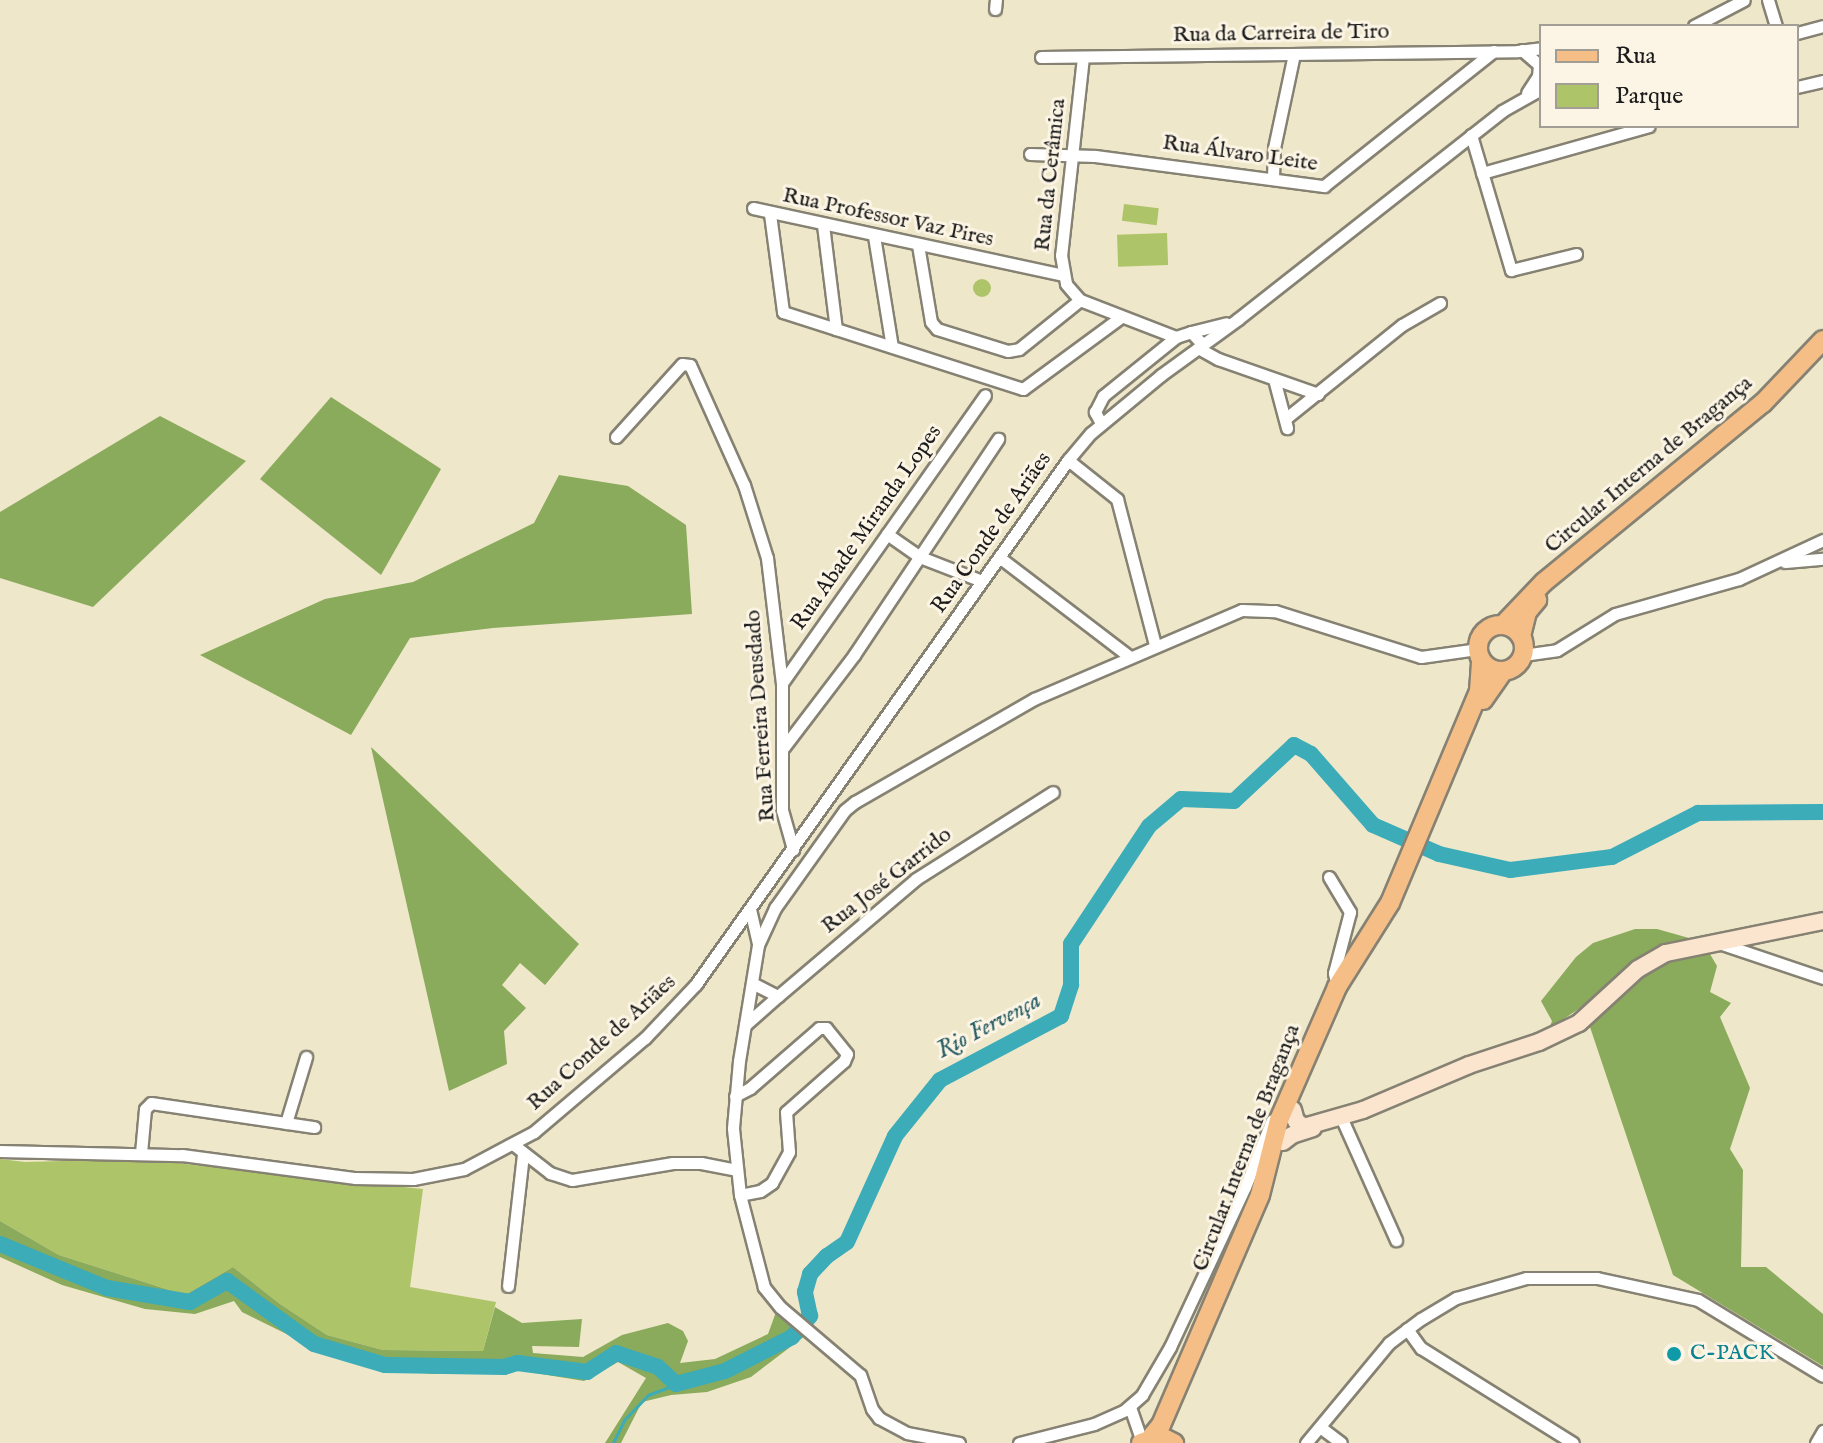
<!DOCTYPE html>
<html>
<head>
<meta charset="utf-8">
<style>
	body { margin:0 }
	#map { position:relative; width:1823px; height:1443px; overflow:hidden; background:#efe7ca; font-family:"IM FELL English",serif }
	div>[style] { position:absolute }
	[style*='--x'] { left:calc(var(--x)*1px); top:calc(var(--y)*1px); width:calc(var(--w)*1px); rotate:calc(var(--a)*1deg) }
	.green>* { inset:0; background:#aec468; transform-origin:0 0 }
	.round { border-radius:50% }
	.forest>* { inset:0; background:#8aaa5c }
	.stream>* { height:3px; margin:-1.5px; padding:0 1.5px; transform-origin:1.5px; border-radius:1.5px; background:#3cacb9 }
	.river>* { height:16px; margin:-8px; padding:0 8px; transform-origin:8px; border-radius:8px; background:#3cacb9 }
	.roads { filter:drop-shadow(2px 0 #868273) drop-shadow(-2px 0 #868273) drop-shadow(0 2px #868273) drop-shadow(0 -2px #868273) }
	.street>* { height:11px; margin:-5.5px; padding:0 5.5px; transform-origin:5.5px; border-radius:5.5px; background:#fff }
	.secondary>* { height:16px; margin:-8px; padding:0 8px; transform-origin:8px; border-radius:8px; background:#fbe5cf }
	.primary>* { height:18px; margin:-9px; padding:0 9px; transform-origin:9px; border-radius:9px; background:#f6be87 }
	.primary>.ring { margin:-9px; padding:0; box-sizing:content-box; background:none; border:18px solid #f6be87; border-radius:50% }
	.dots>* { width:22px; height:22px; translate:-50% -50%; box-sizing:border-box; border:4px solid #fcf5e5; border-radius:50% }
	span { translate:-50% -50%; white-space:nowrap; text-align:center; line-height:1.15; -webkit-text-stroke:6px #fcf5e5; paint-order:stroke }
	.street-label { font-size:22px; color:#1c1c1c }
	.culture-label { font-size:22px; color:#0d838f }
	.left { translate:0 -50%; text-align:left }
	.water-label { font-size:24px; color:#2a5d63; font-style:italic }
	.legend { position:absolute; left:1539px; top:24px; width:260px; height:104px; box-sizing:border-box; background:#fcf5e5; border:2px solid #a29e95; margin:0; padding:10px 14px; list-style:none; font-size:24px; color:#1c1c1c }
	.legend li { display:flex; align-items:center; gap:16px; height:40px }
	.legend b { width:40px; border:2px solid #a29e95 }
</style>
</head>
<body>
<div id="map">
	<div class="green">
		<i style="left:1124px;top:204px;width:35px;height:17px;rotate:7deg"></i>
		<i style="left:1167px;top:233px;width:32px;height:50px;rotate:88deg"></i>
		<i class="round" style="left:973px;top:279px;width:18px;height:18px"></i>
		<i style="clip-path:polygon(0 1159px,25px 1162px,138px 1159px,423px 1189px,410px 1287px,496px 1302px,483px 1351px,383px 1350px,327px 1335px,280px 1304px,233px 1267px,185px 1295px,59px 1255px,0 1221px)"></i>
	</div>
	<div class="forest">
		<i style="clip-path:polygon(331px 397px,441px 469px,381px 575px,260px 479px)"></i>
		<i style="clip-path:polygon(160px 416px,246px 461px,93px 607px,0 578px,0 512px)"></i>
		<i style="clip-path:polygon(559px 475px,628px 486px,686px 525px,692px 614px,493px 628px,410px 638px,351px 735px,200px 655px,325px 599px,413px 582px,534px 523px)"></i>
		<i style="clip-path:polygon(371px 747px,579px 944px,545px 985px,520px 963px,502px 985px,526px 1008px,504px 1031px,507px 1064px,449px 1091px)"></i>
		<i style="clip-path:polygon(1635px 929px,1657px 929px,1689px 938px,1635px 963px,1605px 991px,1549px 1029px,1552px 1021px,1541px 1001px,1576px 957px,1593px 943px)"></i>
		<i style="clip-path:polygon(1707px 949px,1717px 966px,1710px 992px,1731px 1003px,1720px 1017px,1750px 1088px,1730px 1149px,1743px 1170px,1741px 1267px,1766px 1267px,1823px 1314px,1823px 1366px,1673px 1275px,1589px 1024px,1641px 975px,1671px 960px)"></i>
		<i style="clip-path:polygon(0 1221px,59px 1255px,185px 1295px,233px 1267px,280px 1304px,327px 1335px,383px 1350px,483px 1351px,495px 1307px,522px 1323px,582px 1319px,579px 1347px,532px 1346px,533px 1353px,583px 1357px,622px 1335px,668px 1323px,683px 1331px,688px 1341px,680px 1363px,715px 1359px,768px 1334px,776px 1312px,810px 1332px,751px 1377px,707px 1392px,671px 1395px,642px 1402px,621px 1443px,605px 1443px,646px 1378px,618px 1362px,584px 1381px,517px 1370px,433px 1374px,371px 1368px,319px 1350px,242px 1312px,234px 1301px,195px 1314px,145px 1309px,62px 1285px,0 1257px)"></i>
	</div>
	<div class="stream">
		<i style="--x:613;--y:1443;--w:25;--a:-64"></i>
		<i style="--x:624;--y:1420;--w:35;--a:-46"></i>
		<i style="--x:648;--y:1395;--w:30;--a:-21"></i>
	</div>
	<div class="river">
		<i style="--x:0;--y:1244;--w:116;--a:22.4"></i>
		<i style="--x:107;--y:1288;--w:84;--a:9.6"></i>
		<i style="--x:190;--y:1302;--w:43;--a:-29.6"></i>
		<i style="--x:227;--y:1281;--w:107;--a:35.9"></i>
		<i style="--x:314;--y:1344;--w:74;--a:16.5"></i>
		<i style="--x:385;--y:1365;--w:119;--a:1"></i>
		<i style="--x:504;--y:1367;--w:14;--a:-17"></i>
		<i style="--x:517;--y:1363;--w:71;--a:7.3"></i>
		<i style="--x:587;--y:1372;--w:35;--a:-33"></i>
		<i style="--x:616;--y:1353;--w:44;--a:18.4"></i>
		<i style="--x:658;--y:1367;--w:25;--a:43"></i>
		<i style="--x:676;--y:1384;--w:51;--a:-14.9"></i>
		<i style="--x:725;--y:1371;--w:75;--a:-26.9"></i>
		<i style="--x:792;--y:1337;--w:28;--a:-49"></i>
		<i style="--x:810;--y:1316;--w:25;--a:-102"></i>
		<i style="--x:805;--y:1292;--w:19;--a:-74"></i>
		<i style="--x:810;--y:1274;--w:25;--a:-47"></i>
		<i style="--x:827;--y:1256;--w:24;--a:-35"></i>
		<i style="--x:847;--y:1242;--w:116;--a:-65.6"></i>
		<i style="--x:895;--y:1136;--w:72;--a:-51.2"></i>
		<i style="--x:940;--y:1080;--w:137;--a:-27.9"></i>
		<i style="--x:1061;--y:1016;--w:33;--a:-72"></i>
		<i style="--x:1071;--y:985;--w:41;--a:-90"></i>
		<i style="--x:1071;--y:944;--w:141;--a:-56.5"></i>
		<i style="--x:1149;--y:826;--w:42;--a:-40.2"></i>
		<i style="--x:1181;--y:799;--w:53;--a:2.2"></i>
		<i style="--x:1234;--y:801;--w:82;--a:-43"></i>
		<i style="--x:1294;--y:745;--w:19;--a:28"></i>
		<i style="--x:1311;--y:754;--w:94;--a:48.9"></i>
		<i style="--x:1373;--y:825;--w:72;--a:23.7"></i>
		<i style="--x:1439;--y:854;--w:73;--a:12.7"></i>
		<i style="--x:1510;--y:870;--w:103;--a:-7.3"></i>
		<i style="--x:1612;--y:857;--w:97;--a:-27.1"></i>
		<i style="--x:1698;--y:813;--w:125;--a:-0.5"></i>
	</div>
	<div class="roads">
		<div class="street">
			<i style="--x:1768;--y:0;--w:27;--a:73"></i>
			<i style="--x:995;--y:9;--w:9;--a:-84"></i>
			<i style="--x:1694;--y:26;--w:56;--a:-27.5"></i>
			<i style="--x:1797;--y:33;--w:27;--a:-15"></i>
			<i style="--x:1522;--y:50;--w:23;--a:41"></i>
			<i style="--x:1539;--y:65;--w:11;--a:95"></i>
			<i style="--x:1538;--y:76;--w:20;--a:123"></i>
			<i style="--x:1041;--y:57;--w:477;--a:-0.7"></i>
			<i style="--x:1518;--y:51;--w:23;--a:-7"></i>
			<i style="--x:1083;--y:57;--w:199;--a:96.3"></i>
			<i style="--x:1061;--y:255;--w:29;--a:80"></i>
			<i style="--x:1066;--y:284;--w:21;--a:49"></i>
			<i style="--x:1080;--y:300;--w:103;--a:21.1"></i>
			<i style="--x:1797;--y:87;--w:27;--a:-13"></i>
			<i style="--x:1471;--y:135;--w:141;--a:73.5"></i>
			<i style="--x:1511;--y:270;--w:67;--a:-13.8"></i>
			<i style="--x:1030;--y:154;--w:65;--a:1.8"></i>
			<i style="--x:1095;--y:156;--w:231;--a:7.5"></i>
			<i style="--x:1324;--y:186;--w:217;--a:-38.5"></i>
			<i style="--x:1482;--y:173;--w:173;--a:-15.7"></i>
			<i style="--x:1273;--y:177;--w:29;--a:-88"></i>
			<i style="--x:1274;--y:148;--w:96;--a:-78"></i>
			<i style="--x:753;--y:208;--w:317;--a:12.2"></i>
			<i style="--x:770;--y:214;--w:99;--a:82.4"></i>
			<i style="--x:783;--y:312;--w:252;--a:17.8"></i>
			<i style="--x:1023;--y:389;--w:122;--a:-36.3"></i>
			<i style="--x:823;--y:225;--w:105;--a:82.9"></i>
			<i style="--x:874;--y:236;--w:112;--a:80.8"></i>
			<i style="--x:918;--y:245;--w:78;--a:80.4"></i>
			<i style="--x:931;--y:322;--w:9;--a:49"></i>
			<i style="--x:937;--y:329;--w:74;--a:17.2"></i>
			<i style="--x:1008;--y:351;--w:11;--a:-10"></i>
			<i style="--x:1019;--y:349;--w:78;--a:-38.8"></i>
			<i style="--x:1191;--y:332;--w:36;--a:-14"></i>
			<i style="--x:1198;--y:348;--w:23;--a:29"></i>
			<i style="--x:1218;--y:359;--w:106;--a:19.3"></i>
			<i style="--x:1274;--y:379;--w:51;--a:75.1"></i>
			<i style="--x:1285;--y:419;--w:150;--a:-38.8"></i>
			<i style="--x:1402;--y:325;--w:44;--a:-30.1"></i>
			<i style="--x:1101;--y:423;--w:13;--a:-119"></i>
			<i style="--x:1095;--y:412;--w:18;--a:-63"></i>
			<i style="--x:1103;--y:396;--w:94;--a:-38.9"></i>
			<i style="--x:1176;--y:337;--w:16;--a:-18"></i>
			<i style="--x:1191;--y:332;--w:18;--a:47"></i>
			<i style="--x:616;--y:437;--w:98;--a:-47.9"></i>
			<i style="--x:682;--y:364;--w:8;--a:7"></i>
			<i style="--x:690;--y:365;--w:132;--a:65.8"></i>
			<i style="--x:744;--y:485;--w:77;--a:72.5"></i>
			<i style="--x:767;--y:558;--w:126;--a:83.2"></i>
			<i style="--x:782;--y:683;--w:127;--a:90"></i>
			<i style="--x:782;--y:810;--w:41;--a:74.2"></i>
			<i style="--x:1068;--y:460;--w:63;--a:38.5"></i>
			<i style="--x:1117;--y:499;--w:151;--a:75.4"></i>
			<i style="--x:887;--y:534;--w:40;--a:34.9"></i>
			<i style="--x:920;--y:557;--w:66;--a:21.2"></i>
			<i style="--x:999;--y:557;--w:165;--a:37.4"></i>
			<i style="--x:1785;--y:562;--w:38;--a:-5"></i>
			<i style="--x:1523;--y:655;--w:34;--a:-8"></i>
			<i style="--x:1557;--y:650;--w:68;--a:-31.8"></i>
			<i style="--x:1615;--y:614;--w:129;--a:-15.8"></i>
			<i style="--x:1739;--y:579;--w:93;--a:-24.9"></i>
			<i style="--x:782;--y:683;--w:352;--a:-54.8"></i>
			<i style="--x:784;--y:747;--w:116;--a:-52.7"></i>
			<i style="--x:854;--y:655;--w:260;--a:-56.3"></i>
			<i style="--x:1329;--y:877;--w:41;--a:59"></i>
			<i style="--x:1350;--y:912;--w:63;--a:104.7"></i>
			<i style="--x:1334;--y:973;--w:14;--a:78"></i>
			<i style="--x:750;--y:909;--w:36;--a:77"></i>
			<i style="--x:1719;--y:943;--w:110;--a:18.6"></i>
			<i style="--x:752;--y:983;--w:29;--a:27"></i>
			<i style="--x:778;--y:996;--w:181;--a:-40.3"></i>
			<i style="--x:916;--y:879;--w:162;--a:-32.4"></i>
			<i style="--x:745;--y:1025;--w:44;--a:-41.3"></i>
			<i style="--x:735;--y:1096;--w:17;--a:-28"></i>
			<i style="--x:750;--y:1088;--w:91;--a:-41"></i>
			<i style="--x:819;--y:1028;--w:7;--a:0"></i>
			<i style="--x:826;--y:1028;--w:33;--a:51"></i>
			<i style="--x:847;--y:1054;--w:8;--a:113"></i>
			<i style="--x:844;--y:1061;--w:77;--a:138.7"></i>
			<i style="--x:786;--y:1112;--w:40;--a:85.7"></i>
			<i style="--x:789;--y:1152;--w:35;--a:119"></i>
			<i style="--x:772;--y:1183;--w:14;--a:146"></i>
			<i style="--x:760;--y:1191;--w:20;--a:169"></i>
			<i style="--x:1341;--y:1117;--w:135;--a:65.9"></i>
			<i style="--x:286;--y:1123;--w:69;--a:-73.1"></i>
			<i style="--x:514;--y:1145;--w:46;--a:37.9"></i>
			<i style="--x:550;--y:1173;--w:23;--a:18"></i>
			<i style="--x:572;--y:1180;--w:102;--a:-9.6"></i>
			<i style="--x:673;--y:1163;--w:28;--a:0"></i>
			<i style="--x:701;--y:1163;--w:36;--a:11"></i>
			<i style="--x:0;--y:1151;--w:182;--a:1.3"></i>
			<i style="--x:182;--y:1155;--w:175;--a:7.6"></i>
			<i style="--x:355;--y:1178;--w:58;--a:1"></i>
			<i style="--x:413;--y:1179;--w:52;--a:-11.1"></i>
			<i style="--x:464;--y:1169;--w:79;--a:-27.9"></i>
			<i style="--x:534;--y:1132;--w:145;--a:-40.3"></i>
			<i style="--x:645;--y:1038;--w:74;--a:-46.6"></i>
			<i style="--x:696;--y:984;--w:643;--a:-54.63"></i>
			<i style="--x:1068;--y:460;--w:35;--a:-50"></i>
			<i style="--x:1091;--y:433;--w:91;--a:-39.6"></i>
			<i style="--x:1161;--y:375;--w:95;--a:-36"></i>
			<i style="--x:1238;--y:319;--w:336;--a:-38.2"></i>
			<i style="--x:1502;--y:111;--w:45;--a:-29.4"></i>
			<i style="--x:141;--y:1153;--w:44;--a:-84.8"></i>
			<i style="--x:145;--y:1109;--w:8;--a:-45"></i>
			<i style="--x:151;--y:1103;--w:165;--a:8.4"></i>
			<i style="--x:508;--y:1286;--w:132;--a:-83.5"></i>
			<i style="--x:1407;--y:1329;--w:24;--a:54"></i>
			<i style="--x:1421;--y:1348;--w:179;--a:32"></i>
			<i style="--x:1130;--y:1407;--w:37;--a:71"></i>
			<i style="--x:1320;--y:1427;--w:26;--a:37"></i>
			<i style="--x:959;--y:1443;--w:53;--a:-169.1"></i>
			<i style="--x:907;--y:1433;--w:32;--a:-152"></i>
			<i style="--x:879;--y:1418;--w:11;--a:-128"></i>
			<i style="--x:872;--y:1409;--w:36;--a:-109"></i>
			<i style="--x:860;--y:1375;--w:105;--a:-139.6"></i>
			<i style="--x:780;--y:1307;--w:26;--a:-129"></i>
			<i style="--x:764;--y:1287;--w:95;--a:-104.6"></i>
			<i style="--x:740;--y:1195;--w:67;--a:-96"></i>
			<i style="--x:733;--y:1128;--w:67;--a:-84.9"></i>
			<i style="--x:739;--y:1061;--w:118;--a:-80.7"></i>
			<i style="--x:758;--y:945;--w:41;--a:-65.3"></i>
			<i style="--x:775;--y:908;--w:120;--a:-54.5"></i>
			<i style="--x:845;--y:810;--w:13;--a:-39"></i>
			<i style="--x:855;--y:802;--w:207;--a:-29.9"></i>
			<i style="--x:1034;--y:699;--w:226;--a:-23.2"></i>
			<i style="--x:1242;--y:610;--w:33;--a:2"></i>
			<i style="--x:1275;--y:611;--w:153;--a:17.5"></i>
			<i style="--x:1421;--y:657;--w:58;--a:-8"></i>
			<i style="--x:1019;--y:1443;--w:77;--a:-14.2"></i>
			<i style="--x:1094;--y:1424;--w:34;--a:-24"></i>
			<i style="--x:1125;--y:1410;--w:23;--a:-41"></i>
			<i style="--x:1142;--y:1395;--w:56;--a:-59.7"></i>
			<i style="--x:1170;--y:1347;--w:177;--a:-64.9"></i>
			<i style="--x:1245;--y:1187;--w:72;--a:-68.1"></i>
			<i style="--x:1306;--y:1443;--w:130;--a:-50.3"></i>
			<i style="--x:1389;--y:1343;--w:40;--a:-37"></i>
			<i style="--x:1421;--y:1319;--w:41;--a:-31"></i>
			<i style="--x:1456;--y:1298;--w:73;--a:-15.9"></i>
			<i style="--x:1526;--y:1278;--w:71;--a:0"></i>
			<i style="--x:1597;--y:1278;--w:103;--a:12.3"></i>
			<i style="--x:1698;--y:1300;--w:146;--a:31.3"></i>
			<i style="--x:1816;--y:1443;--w:14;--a:-60"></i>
		</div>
		<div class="secondary">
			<i style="--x:1293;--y:1110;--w:11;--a:75"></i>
			<i style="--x:1296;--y:1121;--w:10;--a:37"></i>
			<i style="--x:1304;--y:1127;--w:61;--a:-16.1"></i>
			<i style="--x:1363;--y:1110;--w:115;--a:-23"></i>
			<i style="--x:1469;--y:1065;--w:74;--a:-18.2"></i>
			<i style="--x:1539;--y:1042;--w:44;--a:-25.4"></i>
			<i style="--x:1579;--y:1023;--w:80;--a:-42.5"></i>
			<i style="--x:1638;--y:969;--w:32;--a:-30"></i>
			<i style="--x:1666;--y:953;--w:160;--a:-11.5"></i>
			<i style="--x:1283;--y:1142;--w:11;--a:-38"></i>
			<i style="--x:1292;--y:1135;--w:22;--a:-18"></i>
		</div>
		<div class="primary">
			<i class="ring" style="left:1478px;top:625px;width:28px;height:28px"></i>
			<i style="--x:1503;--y:625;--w:59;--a:-46.4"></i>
			<i style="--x:1544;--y:582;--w:283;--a:-39.3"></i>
			<i style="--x:1763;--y:403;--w:87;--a:-46.4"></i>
			<i style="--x:1521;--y:636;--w:25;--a:-76"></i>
			<i style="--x:1527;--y:612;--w:16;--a:-50"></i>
			<i style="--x:1483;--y:700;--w:35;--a:-55"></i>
			<i style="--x:1152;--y:1436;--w:14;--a:-51"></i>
			<i style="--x:1161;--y:1425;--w:250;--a:-66.7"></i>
			<i style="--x:1260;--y:1195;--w:77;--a:-75.8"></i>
			<i style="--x:1279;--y:1120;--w:145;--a:-66.4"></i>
			<i style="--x:1337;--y:987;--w:99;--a:-57.8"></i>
			<i style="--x:1390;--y:903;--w:230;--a:-67.2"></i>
			<i style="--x:1479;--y:691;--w:31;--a:-86"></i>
			<i style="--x:1141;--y:1443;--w:20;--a:-20"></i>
			<i style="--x:1160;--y:1436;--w:16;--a:27"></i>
		</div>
	</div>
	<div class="dots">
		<i style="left:1674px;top:1354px;background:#0f9aa8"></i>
	</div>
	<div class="street-label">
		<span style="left:1281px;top:34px;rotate:-1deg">Rua da Carreira de Tiro</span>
		<span style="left:1240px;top:154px;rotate:8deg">Rua Álvaro Leite</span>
		<span style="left:1051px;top:175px;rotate:-84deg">Rua da Cerâmica</span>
		<span style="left:888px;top:218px;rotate:12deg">Rua Professor Vaz Pires</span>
		<span style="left:1649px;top:465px;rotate:-40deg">Circular Interna de Bragança</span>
		<span style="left:867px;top:528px;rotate:-55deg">Rua Abade Miranda Lopes</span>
		<span style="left:992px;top:533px;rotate:-55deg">Rua Conde de Ariães</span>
		<span style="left:761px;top:716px;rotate:-94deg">Rua Ferreira Deusdado</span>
		<span style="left:887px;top:881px;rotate:-38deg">Rua José Garrido</span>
		<span style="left:602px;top:1043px;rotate:-42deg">Rua Conde de Ariães</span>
		<span style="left:1247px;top:1148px;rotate:-69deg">Circular Interna de Bragança</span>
	</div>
	<div class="culture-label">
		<span class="left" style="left:1690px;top:1354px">C-PACK</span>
	</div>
	<div class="water-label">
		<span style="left:989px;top:1026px;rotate:-28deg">Rio Fervença</span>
	</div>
	<ul class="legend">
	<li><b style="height:10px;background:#f6be87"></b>Rua</li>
	<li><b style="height:22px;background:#aec468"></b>Parque</li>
	</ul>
</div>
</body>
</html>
